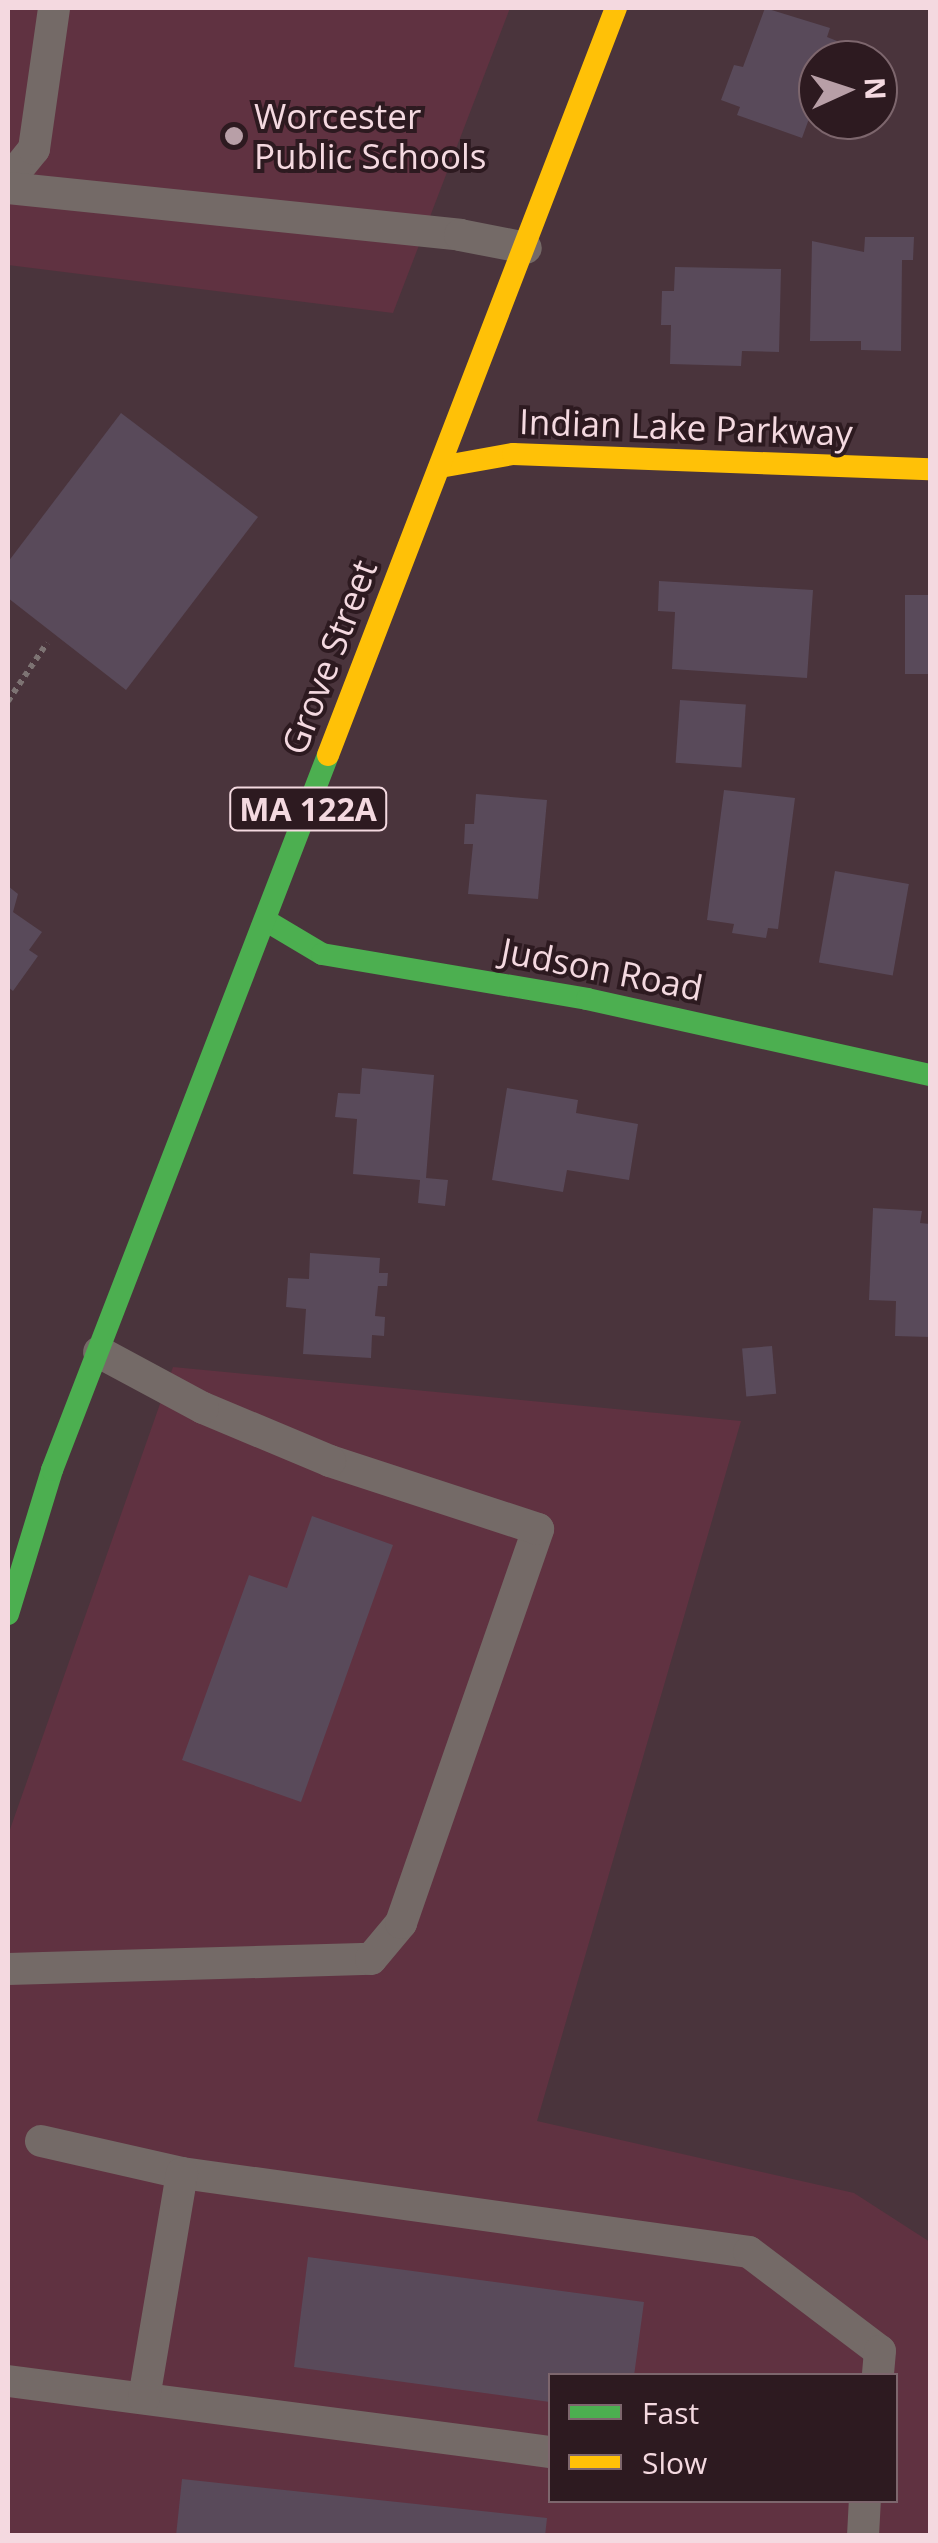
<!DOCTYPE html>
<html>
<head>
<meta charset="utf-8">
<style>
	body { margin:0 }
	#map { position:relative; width:938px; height:2543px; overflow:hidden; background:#4a343c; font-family:"Open Sans",sans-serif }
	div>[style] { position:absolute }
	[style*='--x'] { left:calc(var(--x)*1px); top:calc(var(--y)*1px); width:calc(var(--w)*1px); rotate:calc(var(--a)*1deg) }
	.built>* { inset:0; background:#603241 }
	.building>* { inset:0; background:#594a5a; transform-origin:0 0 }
	.path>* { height:6px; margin-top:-3px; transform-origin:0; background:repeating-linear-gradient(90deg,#7d7373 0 5px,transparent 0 10px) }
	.lane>* { height:32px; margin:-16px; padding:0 16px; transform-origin:16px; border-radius:16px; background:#746a67 }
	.fast>* { height:22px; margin:-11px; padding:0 11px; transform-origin:11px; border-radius:11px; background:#4caf50 }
	.slow>* { height:22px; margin:-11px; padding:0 11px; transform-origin:11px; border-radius:11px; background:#ffc107 }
	.dots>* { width:28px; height:28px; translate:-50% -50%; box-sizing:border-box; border:5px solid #2d1a20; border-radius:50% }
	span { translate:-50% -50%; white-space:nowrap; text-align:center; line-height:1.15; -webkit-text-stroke:8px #2d1a20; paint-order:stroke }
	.shield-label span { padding:2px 8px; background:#2d1a20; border:2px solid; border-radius:8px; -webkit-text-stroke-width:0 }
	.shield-label { font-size:32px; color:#f4d9e0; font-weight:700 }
	.poi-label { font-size:35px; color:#f4d9e0 }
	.left { translate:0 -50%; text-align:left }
	.street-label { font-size:35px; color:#f4d9e0 }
	.frame { position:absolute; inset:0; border:10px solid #f4d9e0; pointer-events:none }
	.legend { position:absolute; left:548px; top:2373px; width:350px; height:130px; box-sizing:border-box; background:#2d1a20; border:2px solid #7d666d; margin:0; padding:12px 18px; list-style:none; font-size:30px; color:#f4d9e0 }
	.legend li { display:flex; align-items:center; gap:20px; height:50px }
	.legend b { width:50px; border:2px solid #7d666d }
	.north { position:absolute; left:798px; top:40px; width:100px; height:100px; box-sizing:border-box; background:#2d1a20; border:2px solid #7d666d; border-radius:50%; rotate:87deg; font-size:28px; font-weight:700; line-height:40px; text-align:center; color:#f4d9e0 }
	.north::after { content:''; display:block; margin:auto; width:35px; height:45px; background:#b89fa7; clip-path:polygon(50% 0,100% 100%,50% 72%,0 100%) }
</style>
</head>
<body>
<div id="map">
	<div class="built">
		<i style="clip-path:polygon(8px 8px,510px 8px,393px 313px,8px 265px)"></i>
		<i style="clip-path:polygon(evenodd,173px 1367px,741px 1421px,537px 2121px,854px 2193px,930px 2242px,930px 2535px,8px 2536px,8px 1835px,173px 1367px,550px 2376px,896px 2376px,896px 2500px,550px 2500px,550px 2376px)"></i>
	</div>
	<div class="building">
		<i style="clip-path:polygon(765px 8px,830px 28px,827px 37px,837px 41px,830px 60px,818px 60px,818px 94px,802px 138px,737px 115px,740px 107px,721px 100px,734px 65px,743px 67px)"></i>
		<i style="clip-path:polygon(865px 237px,914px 237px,913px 260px,902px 260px,901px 351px,861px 350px,861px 341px,810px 341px,812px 241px,864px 252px)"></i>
		<i style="clip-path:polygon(675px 267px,781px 269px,779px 352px,742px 351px,741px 366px,670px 364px,671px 325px,661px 325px,662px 291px,674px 291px)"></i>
		<i style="clip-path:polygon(121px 413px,258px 517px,126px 690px,8px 598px,8px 562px)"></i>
		<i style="clip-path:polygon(659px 581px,813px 590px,807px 678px,672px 669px,675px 612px,658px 611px)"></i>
		<i style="left:930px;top:595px;width:79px;height:25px;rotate:90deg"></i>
		<i style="left:680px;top:700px;width:66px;height:63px;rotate:4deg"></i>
		<i style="clip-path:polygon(724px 790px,795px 798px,778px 929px,768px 928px,766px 938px,732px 933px,734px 924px,707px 920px)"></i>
		<i style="clip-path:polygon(476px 794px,547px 800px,538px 899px,468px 894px,473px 844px,464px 844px,465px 824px,474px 824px)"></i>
		<i style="left:835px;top:871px;width:75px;height:93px;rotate:10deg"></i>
		<i style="clip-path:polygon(8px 886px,18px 894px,13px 912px,42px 932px,29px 950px,38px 956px,13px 991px,8px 987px)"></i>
		<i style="clip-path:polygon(362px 1068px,434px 1075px,426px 1178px,448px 1180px,445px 1206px,418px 1203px,420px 1180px,353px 1174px,357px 1119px,335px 1117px,338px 1093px,360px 1094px)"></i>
		<i style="clip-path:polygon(507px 1088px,578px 1100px,576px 1113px,638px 1124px,629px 1180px,567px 1170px,563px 1192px,492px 1180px)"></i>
		<i style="clip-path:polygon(873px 1208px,922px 1211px,920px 1223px,930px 1224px,930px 1337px,895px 1336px,896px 1301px,869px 1300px)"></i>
		<i style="clip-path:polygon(310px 1253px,380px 1258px,379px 1273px,388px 1273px,387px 1286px,378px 1286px,375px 1316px,385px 1317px,384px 1336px,372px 1335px,371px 1358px,303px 1354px,306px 1309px,286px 1307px,288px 1278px,309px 1279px)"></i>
		<i style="left:772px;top:1346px;width:48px;height:30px;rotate:85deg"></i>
		<i style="clip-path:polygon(312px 1516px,393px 1545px,301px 1802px,182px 1760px,249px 1575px,287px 1588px)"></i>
		<i style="clip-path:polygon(308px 2257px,644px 2302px,634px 2376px,550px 2376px,550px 2402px,294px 2367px)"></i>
		<i style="clip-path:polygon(182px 2479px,547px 2518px,545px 2536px,176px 2536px)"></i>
	</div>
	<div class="path">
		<i style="--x:8;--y:701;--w:70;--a:-56.1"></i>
	</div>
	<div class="lane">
		<i style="--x:8;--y:181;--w:41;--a:-50.9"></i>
		<i style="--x:34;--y:149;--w:142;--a:-81.9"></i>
		<i style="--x:8;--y:188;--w:454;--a:5.9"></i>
		<i style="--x:460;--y:235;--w:67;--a:11.1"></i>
		<i style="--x:8;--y:1969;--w:363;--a:-1.6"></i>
		<i style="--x:371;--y:1959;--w:47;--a:-50.2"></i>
		<i style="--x:401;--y:1923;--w:417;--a:-70.8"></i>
		<i style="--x:538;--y:1529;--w:219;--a:-161.9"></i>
		<i style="--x:330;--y:1461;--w:138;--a:-157.3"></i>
		<i style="--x:203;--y:1408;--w:118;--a:-151.7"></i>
		<i style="--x:41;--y:2141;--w:145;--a:12.8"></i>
		<i style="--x:182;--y:2173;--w:572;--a:7.93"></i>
		<i style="--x:749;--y:2252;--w:164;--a:37.1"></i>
		<i style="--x:880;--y:2351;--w:25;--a:95"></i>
		<i style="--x:8;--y:2381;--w:547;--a:7.46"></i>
		<i style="--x:144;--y:2398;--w:228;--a:-80.4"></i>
		<i style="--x:863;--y:2536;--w:36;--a:-87"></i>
	</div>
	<div class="fast">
		<i style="--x:265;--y:920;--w:66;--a:30.8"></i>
		<i style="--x:322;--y:954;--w:269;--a:9.6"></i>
		<i style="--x:587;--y:999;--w:351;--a:12.5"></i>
		<i style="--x:8;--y:1614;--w:151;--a:-73"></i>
		<i style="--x:52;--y:1470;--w:766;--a:-68.89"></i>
	</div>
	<div class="slow">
		<i style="--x:440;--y:467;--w:74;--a:-10.1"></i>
		<i style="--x:513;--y:454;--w:417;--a:2.1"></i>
		<i style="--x:328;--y:755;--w:801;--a:-68.92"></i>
	</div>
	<div class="dots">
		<i style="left:234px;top:136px;background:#b89fa7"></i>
	</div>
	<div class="shield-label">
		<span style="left:308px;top:809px">MA 122A</span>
	</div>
	<div class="poi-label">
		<span class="left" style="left:254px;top:136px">Worcester<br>Public Schools</span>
	</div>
	<div class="street-label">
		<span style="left:686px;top:427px;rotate:2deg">Indian Lake Parkway</span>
		<span style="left:329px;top:657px;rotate:-69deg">Grove Street</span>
		<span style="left:602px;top:969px;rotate:11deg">Judson Road</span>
	</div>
	<div class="frame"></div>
	<ul class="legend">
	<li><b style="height:12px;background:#4caf50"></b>Fast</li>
	<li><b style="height:12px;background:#ffc107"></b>Slow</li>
	</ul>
	<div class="north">N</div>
</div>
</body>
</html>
